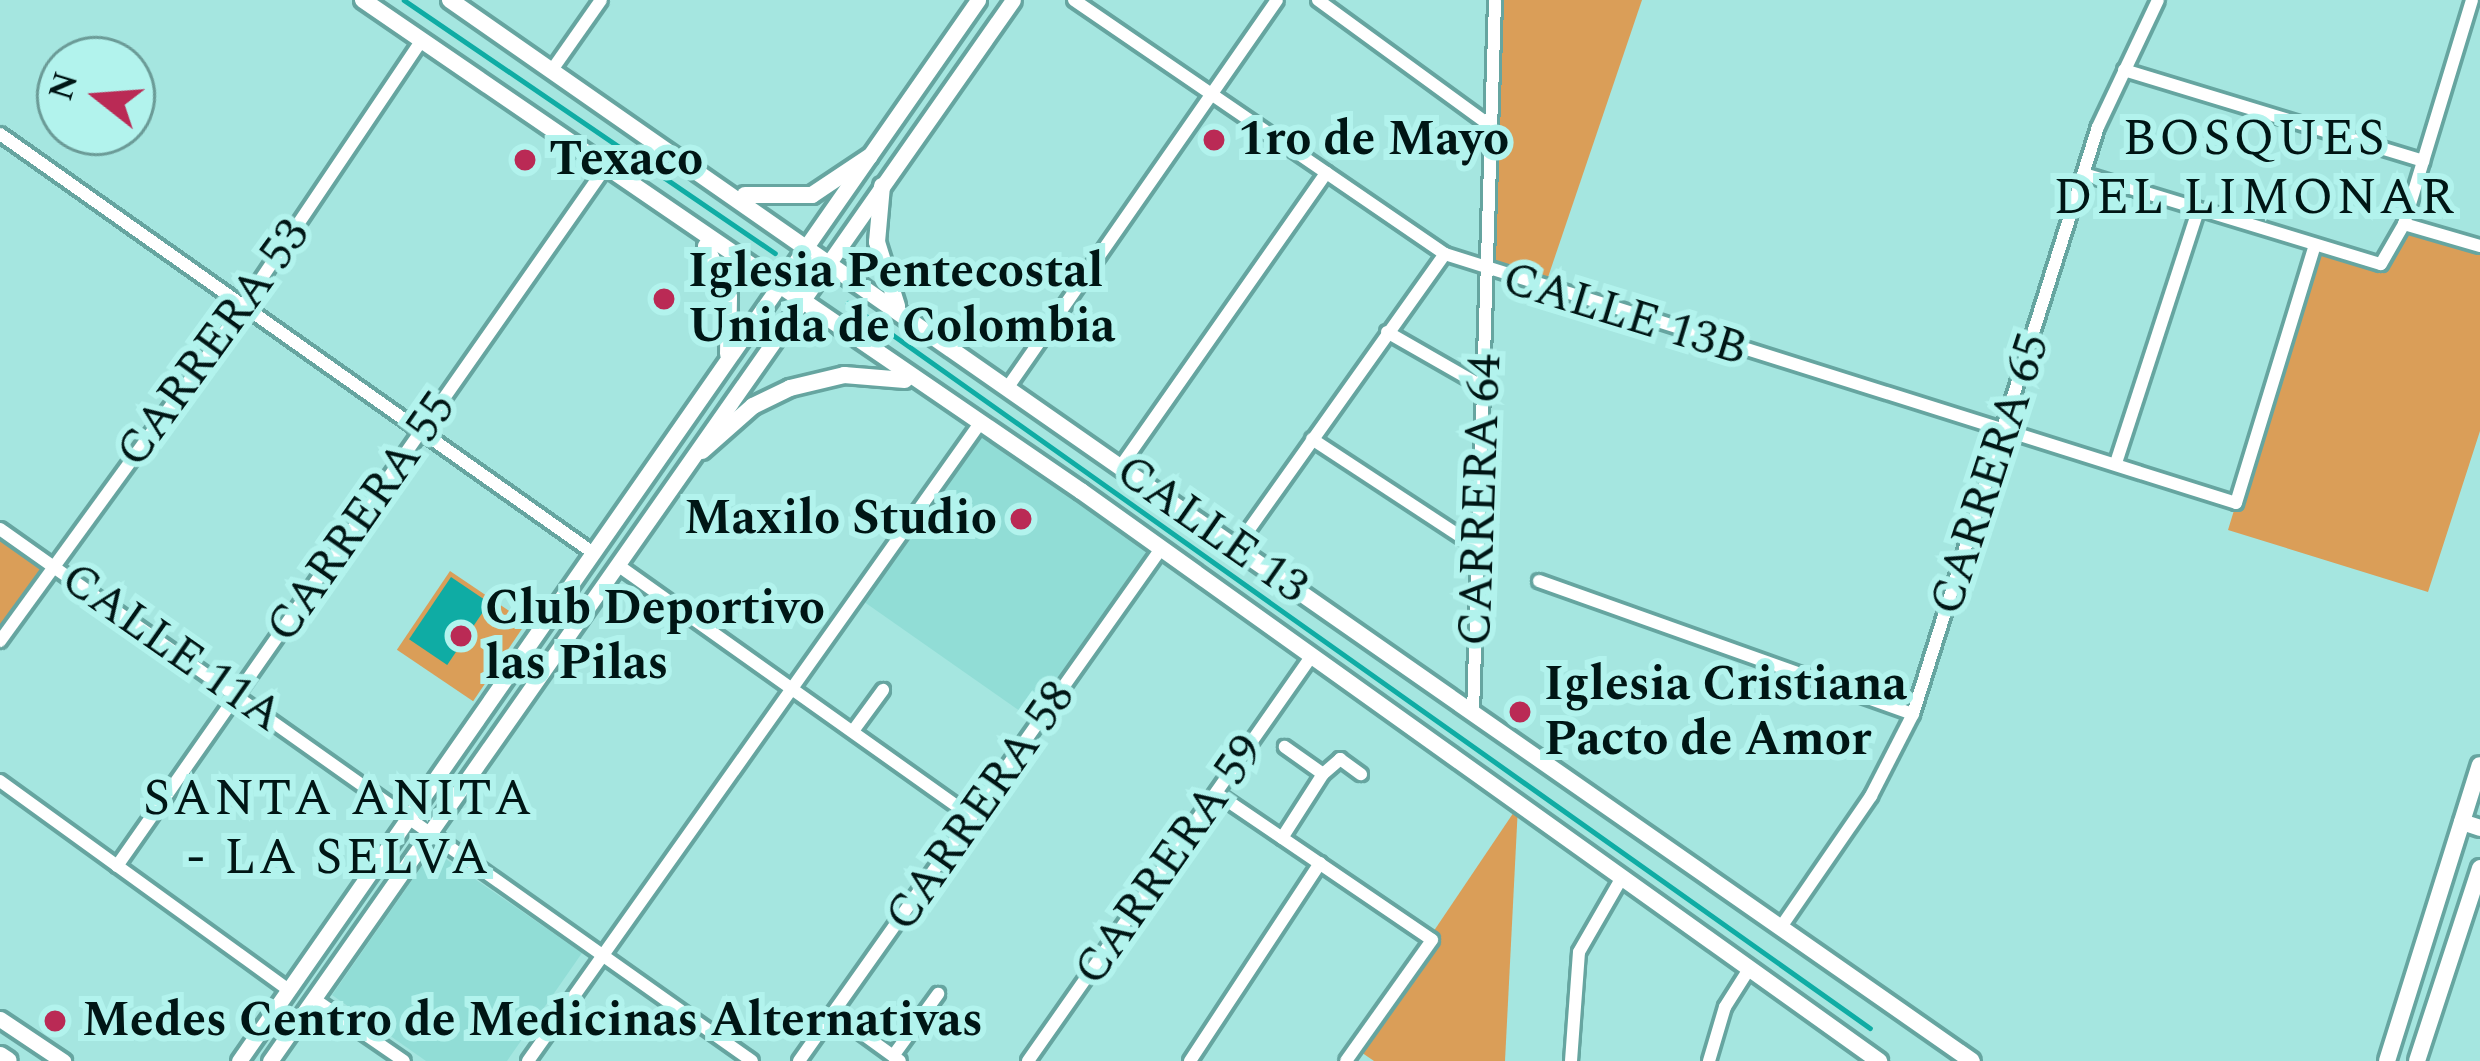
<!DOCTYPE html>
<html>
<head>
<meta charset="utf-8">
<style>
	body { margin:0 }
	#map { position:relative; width:2480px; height:1061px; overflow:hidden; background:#a5e6e0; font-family:Spectral,serif }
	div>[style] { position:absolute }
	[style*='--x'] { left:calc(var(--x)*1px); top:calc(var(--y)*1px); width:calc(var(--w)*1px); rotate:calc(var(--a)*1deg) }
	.built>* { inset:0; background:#91ddd6; transform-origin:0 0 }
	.green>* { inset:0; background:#da9e58; transform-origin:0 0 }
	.water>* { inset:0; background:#0faca4; transform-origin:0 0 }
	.stream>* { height:4.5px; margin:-2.25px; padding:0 2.25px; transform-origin:2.25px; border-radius:2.25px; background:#0faca4 }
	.roads { filter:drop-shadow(3px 0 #66a5a0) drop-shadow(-3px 0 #66a5a0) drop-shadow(0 3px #66a5a0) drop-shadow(0 -3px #66a5a0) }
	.minor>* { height:12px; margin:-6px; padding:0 6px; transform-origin:6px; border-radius:6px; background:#fff }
	.tertiary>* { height:15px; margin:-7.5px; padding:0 7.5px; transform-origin:7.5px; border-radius:7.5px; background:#fff }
	.secondary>* { height:16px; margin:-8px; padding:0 8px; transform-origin:8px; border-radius:8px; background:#fff }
	.primary>* { height:18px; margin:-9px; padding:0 9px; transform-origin:9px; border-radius:9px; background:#fff }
	.dots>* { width:33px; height:33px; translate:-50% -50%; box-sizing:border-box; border:6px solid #b2f3ed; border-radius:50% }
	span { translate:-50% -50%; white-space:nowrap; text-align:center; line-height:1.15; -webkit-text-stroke:12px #b2f3ed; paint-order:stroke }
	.poi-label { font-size:48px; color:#001615; font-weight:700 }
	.left { translate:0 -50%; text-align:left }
	.right { translate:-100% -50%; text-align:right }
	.street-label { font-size:48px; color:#001615 }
	.neighbourhood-label { font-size:51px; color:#001615; letter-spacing:3px }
	.north { position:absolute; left:36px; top:36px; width:120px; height:120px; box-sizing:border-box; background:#b2f3ed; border:3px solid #6b9b97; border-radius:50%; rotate:287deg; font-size:33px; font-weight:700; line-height:48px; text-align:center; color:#001615 }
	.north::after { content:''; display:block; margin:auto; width:42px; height:54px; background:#ba2a55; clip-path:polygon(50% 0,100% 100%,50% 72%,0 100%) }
</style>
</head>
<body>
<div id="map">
	<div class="built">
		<i style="left:980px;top:423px;width:220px;height:213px;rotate:35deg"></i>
		<i style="clip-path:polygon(433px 850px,582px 953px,507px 1061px,426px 1061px,332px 995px)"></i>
	</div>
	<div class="green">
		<i style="clip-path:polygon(1495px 0,1642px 0,1544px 289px,1486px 271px)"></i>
		<i style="clip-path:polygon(2404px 224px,2480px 246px,2480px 431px,2428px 592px,2228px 530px,2314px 248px,2381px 264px)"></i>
		<i style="clip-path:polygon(0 529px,53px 563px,0 641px)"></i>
		<i style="left:450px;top:571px;width:92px;height:95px;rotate:34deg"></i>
		<i style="clip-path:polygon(1518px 806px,1505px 1061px,1374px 1061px,1355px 1048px)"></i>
	</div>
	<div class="water">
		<i style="left:451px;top:577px;width:46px;height:75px;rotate:34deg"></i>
	</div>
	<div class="stream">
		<i style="--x:404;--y:0;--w:449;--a:34.3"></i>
		<i style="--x:848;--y:303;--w:1253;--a:35.35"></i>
	</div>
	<div class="roads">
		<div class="minor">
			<i style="--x:1074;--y:0;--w:450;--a:34.4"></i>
			<i style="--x:1445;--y:254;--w:829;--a:17.47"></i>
			<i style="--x:2236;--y:503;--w:267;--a:-73"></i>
			<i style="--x:1318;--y:0;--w:214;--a:36.1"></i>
			<i style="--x:552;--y:70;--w:85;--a:-55"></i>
			<i style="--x:2124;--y:70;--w:313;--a:16.9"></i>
			<i style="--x:0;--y:134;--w:725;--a:35.23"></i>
			<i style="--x:2084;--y:174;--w:310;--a:16.9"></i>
			<i style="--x:2381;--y:264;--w:46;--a:-60.1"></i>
			<i style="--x:2404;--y:224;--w:234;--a:-73.1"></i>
			<i style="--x:2404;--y:224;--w:79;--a:16.1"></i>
			<i style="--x:1387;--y:332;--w:111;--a:29.8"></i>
			<i style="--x:1008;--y:387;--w:471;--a:-55.2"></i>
			<i style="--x:1312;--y:439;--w:199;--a:33.3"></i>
			<i style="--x:2116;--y:463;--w:265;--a:-72"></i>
			<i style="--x:1121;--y:466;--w:358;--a:-55"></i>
			<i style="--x:0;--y:529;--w:921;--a:35.28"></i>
			<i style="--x:1238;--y:545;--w:357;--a:-54.6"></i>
			<i style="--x:619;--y:566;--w:433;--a:35.4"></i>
			<i style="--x:1539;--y:581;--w:397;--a:19.6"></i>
			<i style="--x:0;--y:641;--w:414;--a:-54"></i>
			<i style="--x:243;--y:306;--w:319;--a:-56.1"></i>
			<i style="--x:1473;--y:713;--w:713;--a:-88.23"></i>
			<i style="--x:853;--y:731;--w:51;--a:-53.8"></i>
			<i style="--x:1323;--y:774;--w:23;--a:-41"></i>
			<i style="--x:1340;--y:759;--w:26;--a:36"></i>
			<i style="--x:0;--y:781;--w:357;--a:35.9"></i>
			<i style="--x:1216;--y:793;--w:261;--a:34.2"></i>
			<i style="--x:1432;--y:940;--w:148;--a:125.4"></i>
			<i style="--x:1282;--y:838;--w:76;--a:-57.4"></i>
			<i style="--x:1323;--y:774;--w:47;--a:-144.6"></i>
			<i style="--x:117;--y:866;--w:852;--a:-55.04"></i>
			<i style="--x:1781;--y:927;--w:159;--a:-55.5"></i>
			<i style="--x:1871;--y:796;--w:92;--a:-62.9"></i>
			<i style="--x:1913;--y:714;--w:615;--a:-72.51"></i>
			<i style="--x:2098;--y:127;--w:140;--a:-64.7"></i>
			<i style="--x:314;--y:999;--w:109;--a:34.6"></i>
			<i style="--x:835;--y:1014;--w:80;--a:35.9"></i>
			<i style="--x:893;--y:1056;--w:77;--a:-54"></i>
			<i style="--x:528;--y:1061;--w:782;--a:-54.68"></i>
			<i style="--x:799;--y:1061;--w:626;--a:-54.76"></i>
			<i style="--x:1028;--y:1061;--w:491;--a:-55"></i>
			<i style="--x:1190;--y:1061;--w:237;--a:-56.7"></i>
			<i style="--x:1571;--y:1061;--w:109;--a:-85.8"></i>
			<i style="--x:1579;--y:952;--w:84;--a:-60.1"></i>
			<i style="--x:1709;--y:1061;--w:56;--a:-73.5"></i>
			<i style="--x:1725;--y:1007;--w:45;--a:-57.7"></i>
		</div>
		<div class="tertiary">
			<i style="--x:0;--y:1019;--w:76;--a:33.7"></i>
			<i style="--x:239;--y:1061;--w:1293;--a:-55.14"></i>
			<i style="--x:270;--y:1061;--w:1295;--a:-55"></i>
		</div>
		<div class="secondary">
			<i style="--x:363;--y:0;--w:870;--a:34.37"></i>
			<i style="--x:1081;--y:491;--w:981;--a:35.54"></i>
			<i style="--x:450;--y:0;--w:1855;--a:34.88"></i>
			<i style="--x:882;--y:186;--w:56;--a:95.1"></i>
			<i style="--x:877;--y:242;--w:67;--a:72.6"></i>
			<i style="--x:745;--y:195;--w:67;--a:0"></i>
			<i style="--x:812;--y:195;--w:69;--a:-33.7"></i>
			<i style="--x:706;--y:246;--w:56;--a:65.7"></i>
			<i style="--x:729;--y:297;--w:57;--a:91"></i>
			<i style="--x:702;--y:451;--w:68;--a:-41.4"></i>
			<i style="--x:753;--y:406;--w:41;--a:-25.9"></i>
			<i style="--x:790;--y:388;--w:56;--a:-13.5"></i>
			<i style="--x:844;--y:375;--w:61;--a:4.7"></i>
			<i style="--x:2462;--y:822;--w:19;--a:18"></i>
			<i style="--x:2387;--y:1061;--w:310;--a:-72.6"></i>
			<i style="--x:2417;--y:1061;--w:203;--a:-71.9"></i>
		</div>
		<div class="primary">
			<i style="--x:0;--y:1056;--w:9;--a:32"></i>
		</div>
	</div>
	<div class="dots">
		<i style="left:1214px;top:140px;background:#ba2a55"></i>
		<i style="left:525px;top:160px;background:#ba2a55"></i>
		<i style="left:664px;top:299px;background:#ba2a55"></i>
		<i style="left:1021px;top:519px;background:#ba2a55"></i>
		<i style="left:461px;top:636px;background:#ba2a55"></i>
		<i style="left:1520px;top:712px;background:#ba2a55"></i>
		<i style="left:55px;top:1021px;background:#ba2a55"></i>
	</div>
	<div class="poi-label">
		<span class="left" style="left:1238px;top:140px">1ro de Mayo</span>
		<span class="left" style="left:549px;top:160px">Texaco</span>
		<span class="left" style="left:688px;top:299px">Iglesia Pentecostal<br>Unida de Colombia</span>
		<span class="right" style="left:997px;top:519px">Maxilo Studio</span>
		<span class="left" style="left:485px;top:636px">Club Deportivo<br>las Pilas</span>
		<span class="left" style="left:1544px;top:712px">Iglesia Cristiana<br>Pacto de Amor</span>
		<span class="left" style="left:82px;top:1021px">Medes Centro de Medicinas Alternativas</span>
	</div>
	<div class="street-label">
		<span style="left:1625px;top:314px;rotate:17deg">CALLE 13B</span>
		<span style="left:213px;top:343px;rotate:-54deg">CARRERA 53</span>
		<span style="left:1990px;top:474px;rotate:-72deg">CARRERA 65</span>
		<span style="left:1480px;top:500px;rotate:-88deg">CARRERA 64</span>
		<span style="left:361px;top:517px;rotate:-55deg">CARRERA 55</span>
		<span style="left:1212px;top:529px;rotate:35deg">CALLE 13</span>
		<span style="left:172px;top:647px;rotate:35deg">CALLE 11A</span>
		<span style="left:980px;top:806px;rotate:-55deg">CARRERA 58</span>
		<span style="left:1169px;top:860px;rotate:-55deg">CARRERA 59</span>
	</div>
	<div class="neighbourhood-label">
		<span style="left:2255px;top:169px">BOSQUES<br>DEL LIMONAR</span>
		<span style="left:339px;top:829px">SANTA ANITA<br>- LA SELVA</span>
	</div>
	<div class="north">N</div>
</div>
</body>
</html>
